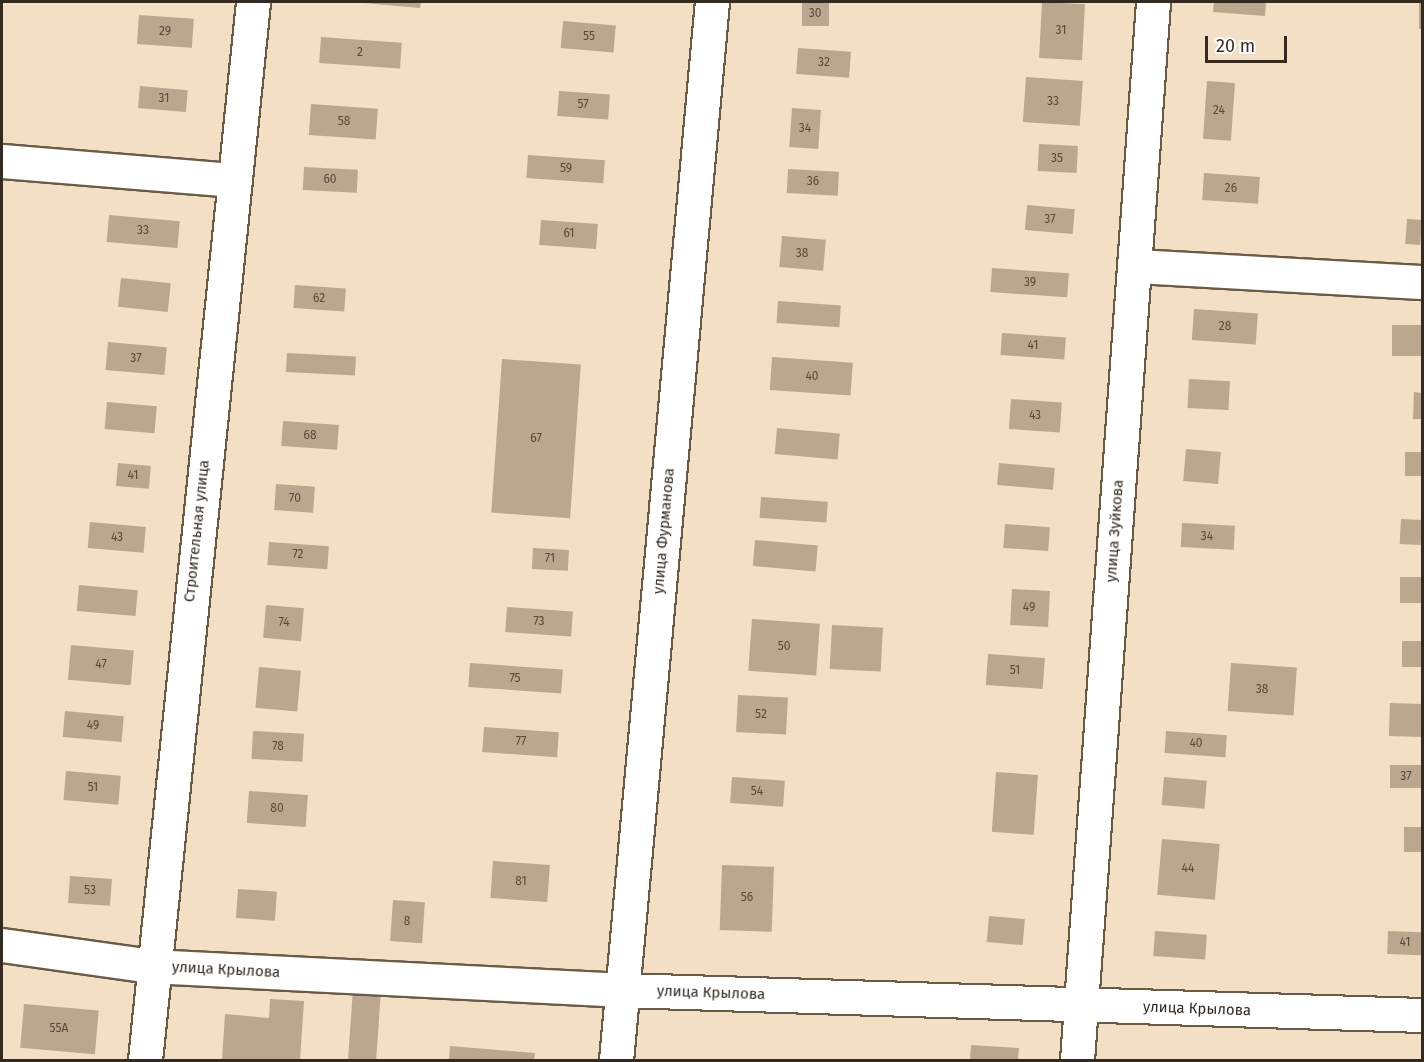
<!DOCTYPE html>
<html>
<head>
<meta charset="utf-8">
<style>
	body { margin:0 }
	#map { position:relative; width:1424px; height:1062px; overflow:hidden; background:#f3dfc4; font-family:"Fira Sans",sans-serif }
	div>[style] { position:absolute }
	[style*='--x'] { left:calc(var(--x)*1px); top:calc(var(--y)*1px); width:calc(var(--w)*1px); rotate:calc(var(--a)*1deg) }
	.building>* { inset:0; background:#baa78e; transform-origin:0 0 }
	.roads { filter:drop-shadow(2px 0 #6c5b44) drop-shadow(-2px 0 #6c5b44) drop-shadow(0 2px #6c5b44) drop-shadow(0 -2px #6c5b44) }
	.minor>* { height:33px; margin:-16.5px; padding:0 16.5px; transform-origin:16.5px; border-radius:16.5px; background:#fff }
	.secondary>* { height:33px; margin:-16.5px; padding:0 16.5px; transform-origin:16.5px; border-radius:16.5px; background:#fff }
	span { translate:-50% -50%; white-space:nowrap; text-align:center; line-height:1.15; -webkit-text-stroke:4.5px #fff; paint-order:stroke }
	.number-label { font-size:12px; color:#554a3c }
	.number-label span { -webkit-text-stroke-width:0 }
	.street-label { font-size:15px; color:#332b21 }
	.frame { position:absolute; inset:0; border:3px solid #332b21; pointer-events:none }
	.scale { position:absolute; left:1205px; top:36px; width:82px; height:27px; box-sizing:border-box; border:3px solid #332b21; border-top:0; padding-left:8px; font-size:18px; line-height:21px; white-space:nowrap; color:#332b21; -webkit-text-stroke:4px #fff; paint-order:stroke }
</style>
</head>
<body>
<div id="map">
	<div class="building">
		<i style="clip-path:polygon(353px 2px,421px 2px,420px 8px)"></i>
		<i style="left:802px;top:2px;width:27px;height:24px"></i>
		<i style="left:1042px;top:2px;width:43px;height:56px;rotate:3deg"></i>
		<i style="clip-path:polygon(1214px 2px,1266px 2px,1265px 16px,1213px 12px)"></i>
		<i style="left:1419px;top:2px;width:3px;height:27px"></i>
		<i style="left:139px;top:15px;width:55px;height:29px;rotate:4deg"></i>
		<i style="left:563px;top:21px;width:53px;height:27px;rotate:5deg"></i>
		<i style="left:321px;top:37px;width:81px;height:26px;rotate:4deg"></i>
		<i style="left:798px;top:48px;width:53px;height:26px;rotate:4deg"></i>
		<i style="left:1026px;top:77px;width:57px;height:45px;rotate:4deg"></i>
		<i style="left:1207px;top:81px;width:28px;height:58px;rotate:4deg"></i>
		<i style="left:140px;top:86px;width:48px;height:22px;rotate:5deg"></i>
		<i style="left:559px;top:91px;width:51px;height:25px;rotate:4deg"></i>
		<i style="left:311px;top:104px;width:67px;height:31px;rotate:4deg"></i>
		<i style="left:792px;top:108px;width:29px;height:39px;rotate:4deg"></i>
		<i style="left:1039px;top:144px;width:39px;height:27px;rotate:3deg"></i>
		<i style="left:528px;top:155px;width:77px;height:23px;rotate:4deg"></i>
		<i style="left:304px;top:167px;width:54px;height:23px;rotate:3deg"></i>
		<i style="left:788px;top:169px;width:51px;height:24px;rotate:3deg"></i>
		<i style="left:1204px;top:173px;width:56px;height:27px;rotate:4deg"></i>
		<i style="left:1027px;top:205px;width:48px;height:25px;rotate:5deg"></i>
		<i style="left:109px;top:215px;width:71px;height:27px;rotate:5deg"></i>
		<i style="left:1407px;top:219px;width:15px;height:25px;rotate:4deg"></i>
		<i style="left:541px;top:220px;width:57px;height:25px;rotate:4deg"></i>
		<i style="left:782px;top:236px;width:44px;height:31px;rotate:5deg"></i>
		<i style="left:992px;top:268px;width:77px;height:24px;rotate:4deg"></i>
		<i style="left:121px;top:278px;width:50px;height:29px;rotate:6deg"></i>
		<i style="left:295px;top:285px;width:51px;height:23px;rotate:4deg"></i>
		<i style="left:778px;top:301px;width:63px;height:22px;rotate:4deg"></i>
		<i style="left:1194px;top:309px;width:64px;height:31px;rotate:4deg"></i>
		<i style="left:1392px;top:325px;width:30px;height:31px"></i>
		<i style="left:1002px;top:333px;width:64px;height:22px;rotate:4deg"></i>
		<i style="left:108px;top:342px;width:59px;height:28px;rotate:5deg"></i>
		<i style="left:287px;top:353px;width:69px;height:19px;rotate:3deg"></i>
		<i style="left:772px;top:357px;width:81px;height:33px;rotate:4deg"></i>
		<i style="left:502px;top:359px;width:79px;height:154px;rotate:4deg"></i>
		<i style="left:1189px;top:379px;width:41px;height:29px;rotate:3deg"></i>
		<i style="clip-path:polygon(1414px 392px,1422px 393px,1422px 419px,1413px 419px)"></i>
		<i style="left:1011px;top:399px;width:51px;height:30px;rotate:4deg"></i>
		<i style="left:107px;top:402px;width:50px;height:27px;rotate:5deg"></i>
		<i style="left:283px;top:421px;width:56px;height:25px;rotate:4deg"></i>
		<i style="left:777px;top:428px;width:63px;height:26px;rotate:5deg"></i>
		<i style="left:1186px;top:449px;width:35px;height:32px;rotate:5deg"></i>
		<i style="left:1405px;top:452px;width:17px;height:24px"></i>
		<i style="left:118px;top:463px;width:33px;height:23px;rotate:5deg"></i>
		<i style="left:999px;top:463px;width:56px;height:22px;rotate:5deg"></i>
		<i style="left:276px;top:484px;width:39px;height:26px;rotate:4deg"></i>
		<i style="left:761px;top:497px;width:67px;height:21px;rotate:4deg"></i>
		<i style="left:1401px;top:519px;width:21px;height:25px;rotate:3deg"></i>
		<i style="left:90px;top:522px;width:56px;height:26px;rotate:5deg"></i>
		<i style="left:1182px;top:523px;width:53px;height:24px;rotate:3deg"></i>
		<i style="left:1005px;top:524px;width:45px;height:24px;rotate:4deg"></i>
		<i style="left:755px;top:540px;width:63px;height:26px;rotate:5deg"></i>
		<i style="left:269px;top:542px;width:60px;height:23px;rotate:4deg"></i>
		<i style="left:533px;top:548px;width:36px;height:21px;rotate:3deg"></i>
		<i style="left:1400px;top:577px;width:22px;height:26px"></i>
		<i style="left:79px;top:585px;width:59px;height:26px;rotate:5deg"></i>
		<i style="left:1012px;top:589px;width:38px;height:36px;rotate:3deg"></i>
		<i style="left:266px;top:605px;width:38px;height:33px;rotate:5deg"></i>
		<i style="left:507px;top:607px;width:66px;height:25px;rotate:4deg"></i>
		<i style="left:752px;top:619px;width:68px;height:52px;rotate:4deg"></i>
		<i style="left:832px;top:625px;width:51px;height:44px;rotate:3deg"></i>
		<i style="left:1402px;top:641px;width:20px;height:26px"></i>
		<i style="left:71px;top:645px;width:63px;height:35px;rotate:5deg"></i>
		<i style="left:988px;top:654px;width:57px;height:31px;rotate:4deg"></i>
		<i style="left:470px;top:663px;width:93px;height:24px;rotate:4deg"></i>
		<i style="left:1231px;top:663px;width:66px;height:48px;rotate:4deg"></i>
		<i style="left:259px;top:667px;width:42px;height:41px;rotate:5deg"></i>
		<i style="left:738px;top:695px;width:50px;height:37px;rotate:3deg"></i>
		<i style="left:1390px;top:703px;width:32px;height:33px;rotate:2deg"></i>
		<i style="left:65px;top:711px;width:59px;height:26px;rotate:5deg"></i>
		<i style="left:484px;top:727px;width:75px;height:25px;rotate:4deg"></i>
		<i style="left:253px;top:731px;width:51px;height:28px;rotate:3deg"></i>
		<i style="left:1166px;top:731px;width:61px;height:22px;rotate:4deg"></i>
		<i style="left:1390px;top:765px;width:32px;height:23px"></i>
		<i style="left:66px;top:771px;width:55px;height:29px;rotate:5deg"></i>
		<i style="left:996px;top:772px;width:42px;height:60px;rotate:4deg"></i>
		<i style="left:732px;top:777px;width:53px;height:26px;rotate:4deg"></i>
		<i style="left:1164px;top:777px;width:43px;height:28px;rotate:5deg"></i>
		<i style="left:249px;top:791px;width:59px;height:32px;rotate:4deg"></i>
		<i style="left:1404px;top:827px;width:18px;height:25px"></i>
		<i style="left:1162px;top:839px;width:58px;height:56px;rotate:5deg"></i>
		<i style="left:493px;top:861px;width:57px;height:37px;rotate:4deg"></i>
		<i style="left:722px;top:865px;width:52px;height:65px;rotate:2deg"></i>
		<i style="left:70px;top:876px;width:42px;height:27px;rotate:4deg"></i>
		<i style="left:238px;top:889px;width:39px;height:29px;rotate:4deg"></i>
		<i style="left:393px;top:900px;width:32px;height:41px;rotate:4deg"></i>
		<i style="left:989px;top:916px;width:36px;height:26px;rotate:5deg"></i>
		<i style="left:1155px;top:931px;width:52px;height:25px;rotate:4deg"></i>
		<i style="left:1388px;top:931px;width:34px;height:23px;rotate:2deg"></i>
		<i style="left:353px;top:989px;width:28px;height:71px;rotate:4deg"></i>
		<i style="clip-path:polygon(270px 999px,304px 1001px,300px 1060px,222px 1060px,225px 1014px,269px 1018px)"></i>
		<i style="left:24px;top:1004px;width:75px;height:44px;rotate:5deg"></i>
		<i style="clip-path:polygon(971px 1045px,1019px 1048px,1018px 1060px,970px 1060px)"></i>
		<i style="clip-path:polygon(450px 1046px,535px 1053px,534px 1060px,449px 1060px)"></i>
	</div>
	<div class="roads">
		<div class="minor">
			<i style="--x:2;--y:161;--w:232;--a:4.7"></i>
			<i style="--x:1135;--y:266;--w:287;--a:3.2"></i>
			<i style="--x:2;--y:945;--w:151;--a:8"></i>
			<i style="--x:152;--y:966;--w:471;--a:2.9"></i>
			<i style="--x:622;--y:990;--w:800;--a:1.79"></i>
			<i style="--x:145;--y:1060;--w:1063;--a:-84.17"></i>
			<i style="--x:1077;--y:1060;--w:1061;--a:-85.89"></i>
		</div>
		<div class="secondary">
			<i style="--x:616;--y:1060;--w:1062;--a:-84.82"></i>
		</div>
	</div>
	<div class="number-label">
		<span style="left:815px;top:14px">30</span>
		<span style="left:1061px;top:31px">31</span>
		<span style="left:165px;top:32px">29</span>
		<span style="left:589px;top:37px">55</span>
		<span style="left:360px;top:53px">2</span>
		<span style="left:824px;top:63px">32</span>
		<span style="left:164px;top:99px">31</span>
		<span style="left:1053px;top:102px">33</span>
		<span style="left:583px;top:105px">57</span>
		<span style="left:1219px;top:111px">24</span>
		<span style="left:344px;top:122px">58</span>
		<span style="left:805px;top:129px">34</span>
		<span style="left:1057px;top:159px">35</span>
		<span style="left:566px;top:169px">59</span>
		<span style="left:330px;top:180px">60</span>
		<span style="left:813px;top:182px">36</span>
		<span style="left:1231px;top:189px">26</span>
		<span style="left:1050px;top:220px">37</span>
		<span style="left:143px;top:231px">33</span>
		<span style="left:569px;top:234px">61</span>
		<span style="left:802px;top:254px">38</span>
		<span style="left:1030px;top:283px">39</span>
		<span style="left:319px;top:299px">62</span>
		<span style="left:1225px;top:327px">28</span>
		<span style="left:1033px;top:346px">41</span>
		<span style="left:136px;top:359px">37</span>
		<span style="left:812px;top:377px">40</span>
		<span style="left:1035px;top:416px">43</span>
		<span style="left:310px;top:436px">68</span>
		<span style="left:536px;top:439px">67</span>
		<span style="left:133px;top:476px">41</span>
		<span style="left:295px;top:499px">70</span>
		<span style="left:1207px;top:537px">34</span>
		<span style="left:117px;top:538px">43</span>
		<span style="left:298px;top:555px">72</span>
		<span style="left:550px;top:559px">71</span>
		<span style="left:1029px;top:608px">49</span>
		<span style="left:539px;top:622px">73</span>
		<span style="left:284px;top:623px">74</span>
		<span style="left:784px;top:647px">50</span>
		<span style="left:101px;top:665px">47</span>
		<span style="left:1015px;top:671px">51</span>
		<span style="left:515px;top:679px">75</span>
		<span style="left:1262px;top:690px">38</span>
		<span style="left:761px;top:715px">52</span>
		<span style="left:93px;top:726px">49</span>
		<span style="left:521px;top:742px">77</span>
		<span style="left:1196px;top:744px">40</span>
		<span style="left:278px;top:747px">78</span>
		<span style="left:1406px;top:777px">37</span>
		<span style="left:93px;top:788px">51</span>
		<span style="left:757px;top:792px">54</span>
		<span style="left:277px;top:809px">80</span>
		<span style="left:1188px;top:869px">44</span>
		<span style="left:521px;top:882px">81</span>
		<span style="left:90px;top:891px">53</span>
		<span style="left:747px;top:898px">56</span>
		<span style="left:407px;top:922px">8</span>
		<span style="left:1405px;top:943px">41</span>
		<span style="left:59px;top:1029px">55А</span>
	</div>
	<div class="street-label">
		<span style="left:197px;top:531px;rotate:-84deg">Строительная улица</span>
		<span style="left:664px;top:531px;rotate:-85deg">улица Фурманова</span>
		<span style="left:1115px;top:531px;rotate:-86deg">улица Зуйкова</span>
		<span style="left:226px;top:970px;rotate:3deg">улица Крылова</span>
		<span style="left:711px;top:993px;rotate:2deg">улица Крылова</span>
		<span style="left:1197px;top:1009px;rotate:2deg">улица Крылова</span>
	</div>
	<div class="frame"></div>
	<div class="scale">20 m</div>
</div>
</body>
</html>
